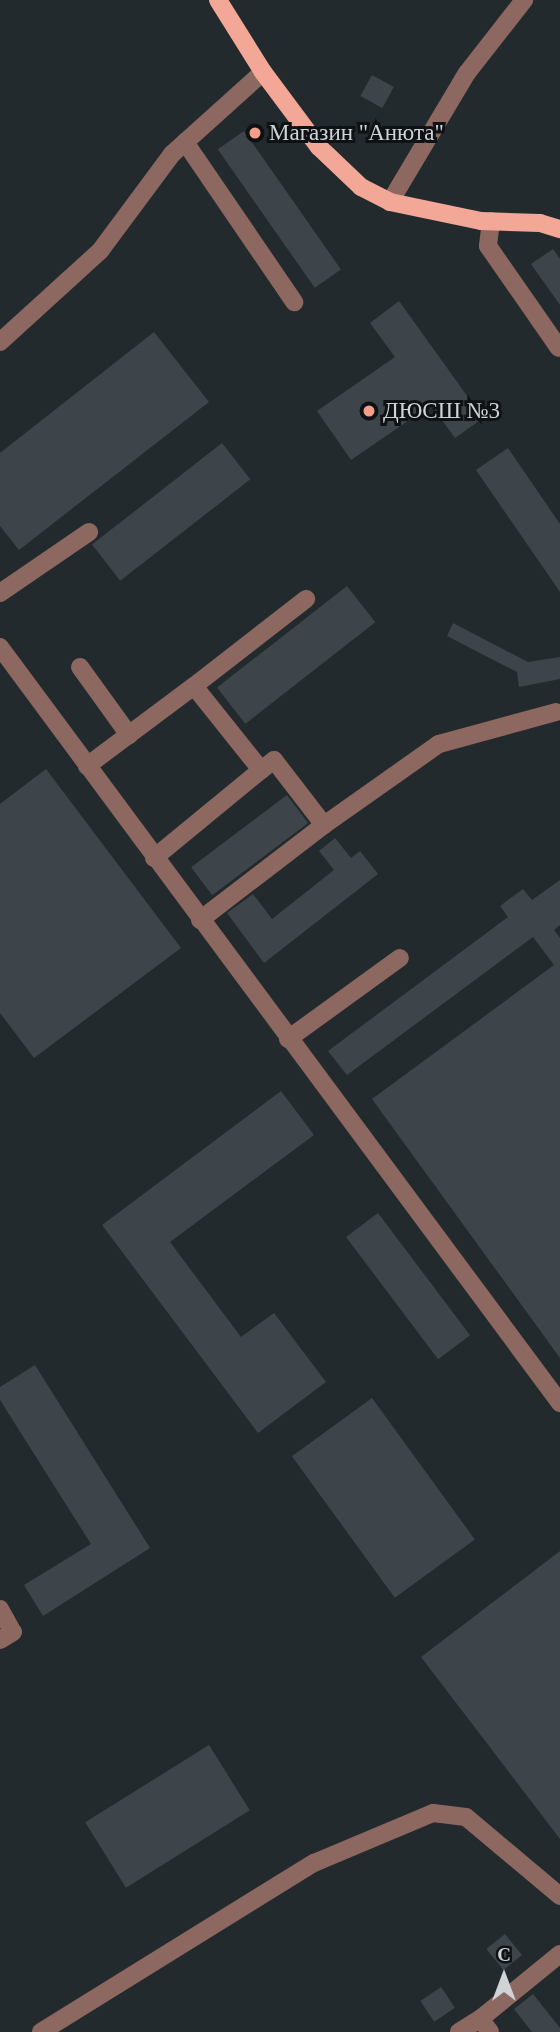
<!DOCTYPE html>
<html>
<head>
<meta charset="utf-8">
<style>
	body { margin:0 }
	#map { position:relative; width:560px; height:2032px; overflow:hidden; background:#232a2e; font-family:Georgia,serif }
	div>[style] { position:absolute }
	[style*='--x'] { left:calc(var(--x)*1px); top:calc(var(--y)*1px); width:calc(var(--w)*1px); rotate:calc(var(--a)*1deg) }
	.building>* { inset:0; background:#3e454a; transform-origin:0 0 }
	.minor>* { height:18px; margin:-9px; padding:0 9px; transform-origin:9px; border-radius:9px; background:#8d6860 }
	.major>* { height:18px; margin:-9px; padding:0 9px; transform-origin:9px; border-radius:9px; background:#f3a796 }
	.dots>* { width:19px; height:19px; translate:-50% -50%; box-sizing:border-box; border:4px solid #0f1214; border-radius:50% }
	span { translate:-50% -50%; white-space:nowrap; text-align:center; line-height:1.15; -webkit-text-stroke:6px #0f1214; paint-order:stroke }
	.poi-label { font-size:23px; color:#cfd3d6 }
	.left { translate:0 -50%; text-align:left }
	.north { position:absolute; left:469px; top:1941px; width:70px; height:70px; -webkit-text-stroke:5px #0f1214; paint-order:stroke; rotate:0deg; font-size:19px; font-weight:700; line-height:28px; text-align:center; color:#cfd3d6 }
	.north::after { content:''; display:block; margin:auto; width:24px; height:32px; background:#cfd3d6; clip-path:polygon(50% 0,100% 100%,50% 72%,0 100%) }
</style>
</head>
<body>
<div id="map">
	<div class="building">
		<i style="left:372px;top:75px;width:25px;height:24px;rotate:29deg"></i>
		<i style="left:244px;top:131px;width:169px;height:32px;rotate:55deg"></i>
		<i style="clip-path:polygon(553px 249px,560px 259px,560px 305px,531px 264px)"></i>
		<i style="clip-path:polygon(399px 301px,483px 418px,455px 438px,431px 405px,351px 460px,317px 411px,395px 357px,370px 323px)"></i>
		<i style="clip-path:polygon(154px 332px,209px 402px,19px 550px,0 526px,0 453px)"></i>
		<i style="left:222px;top:443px;width:46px;height:165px;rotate:52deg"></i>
		<i style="clip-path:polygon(508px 448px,560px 524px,560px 592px,476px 470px)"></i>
		<i style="left:347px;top:586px;width:46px;height:165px;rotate:52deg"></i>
		<i style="clip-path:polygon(453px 623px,528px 662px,560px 657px,560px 679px,519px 687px,517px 672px,447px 636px)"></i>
		<i style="clip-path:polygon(46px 769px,181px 948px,34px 1058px,0 1013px,0 804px)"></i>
		<i style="left:287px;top:795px;width:35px;height:120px;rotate:53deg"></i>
		<i style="clip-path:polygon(335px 838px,351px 858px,360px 851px,378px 874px,264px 963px,227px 913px,253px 894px,272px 919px,334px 870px,319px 851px)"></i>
		<i style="clip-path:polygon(560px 880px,560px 925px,554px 930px,560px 938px,560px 1358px,372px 1099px,554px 965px,533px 937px,347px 1075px,328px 1051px,508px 917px,500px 906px,523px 889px,532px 900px)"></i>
		<i style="clip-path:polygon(281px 1091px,314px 1135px,170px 1242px,241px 1337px,274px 1313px,326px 1382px,258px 1433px,102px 1225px)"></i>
		<i style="left:378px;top:1213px;width:153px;height:40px;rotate:53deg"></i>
		<i style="clip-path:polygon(35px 1365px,150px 1548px,43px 1616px,24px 1585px,91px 1544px,0 1400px,0 1387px)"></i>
		<i style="left:372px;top:1398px;width:175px;height:99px;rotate:54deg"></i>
		<i style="clip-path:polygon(560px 1551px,560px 1839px,421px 1657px)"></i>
		<i style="left:209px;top:1745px;width:77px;height:146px;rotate:58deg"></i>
		<i style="left:505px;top:1934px;width:27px;height:24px;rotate:51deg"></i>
		<i style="left:441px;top:1987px;width:25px;height:25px;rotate:56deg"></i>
		<i style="clip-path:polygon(533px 1994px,560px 2028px,560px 2032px,532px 2032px,514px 2009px)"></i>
	</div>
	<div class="minor">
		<i style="--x:185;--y:142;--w:194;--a:55.7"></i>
		<i style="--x:390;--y:202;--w:150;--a:-59.2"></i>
		<i style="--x:467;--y:73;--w:93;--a:-52"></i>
		<i style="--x:491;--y:221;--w:25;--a:97"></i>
		<i style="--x:488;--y:246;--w:124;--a:55.2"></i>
		<i style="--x:0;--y:342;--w:135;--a:-42.3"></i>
		<i style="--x:100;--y:251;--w:121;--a:-53.4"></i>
		<i style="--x:172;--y:154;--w:122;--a:-42"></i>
		<i style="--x:0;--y:593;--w:108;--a:-34.4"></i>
		<i style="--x:0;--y:647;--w:941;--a:53.47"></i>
		<i style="--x:80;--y:667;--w:84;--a:54.2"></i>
		<i style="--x:87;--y:766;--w:134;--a:-36.8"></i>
		<i style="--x:324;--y:825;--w:141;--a:-35.2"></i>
		<i style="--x:439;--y:744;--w:121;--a:-15.3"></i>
		<i style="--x:154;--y:858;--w:139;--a:-39.4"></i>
		<i style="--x:261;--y:770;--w:107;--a:-128.6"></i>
		<i style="--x:194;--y:686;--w:142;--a:-37.8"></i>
		<i style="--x:200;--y:920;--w:156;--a:-37.5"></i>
		<i style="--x:324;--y:825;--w:82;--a:-127.6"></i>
		<i style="--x:274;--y:760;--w:16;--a:142"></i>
		<i style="--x:288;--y:1039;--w:138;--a:-35.9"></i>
		<i style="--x:0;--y:1609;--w:26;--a:61"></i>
		<i style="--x:13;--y:1632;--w:15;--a:148"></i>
		<i style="--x:480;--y:2019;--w:103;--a:-39.1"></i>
		<i style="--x:41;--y:2032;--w:321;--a:-31.8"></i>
		<i style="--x:314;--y:1863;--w:129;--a:-22.8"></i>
		<i style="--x:433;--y:1813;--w:33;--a:7"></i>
		<i style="--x:466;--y:1817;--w:123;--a:40"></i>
		<i style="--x:459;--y:2032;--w:25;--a:-32"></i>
		<i style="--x:480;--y:2019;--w:16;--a:52"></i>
	</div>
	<div class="major">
		<i style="--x:218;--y:0;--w:85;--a:58"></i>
		<i style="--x:263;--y:72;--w:94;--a:53.3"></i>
		<i style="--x:319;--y:147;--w:58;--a:43.6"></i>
		<i style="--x:361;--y:187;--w:33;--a:27"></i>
		<i style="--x:390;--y:202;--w:93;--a:11.8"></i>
		<i style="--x:481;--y:221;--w:59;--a:1.9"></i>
		<i style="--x:540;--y:223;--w:21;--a:17"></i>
	</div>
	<div class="dots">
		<i style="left:255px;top:133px;background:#f49e8a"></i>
		<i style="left:369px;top:411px;background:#f49e8a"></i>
	</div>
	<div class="poi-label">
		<span class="left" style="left:269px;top:133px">Магазин "Анюта"</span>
		<span class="left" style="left:383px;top:411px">ДЮСШ №3</span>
	</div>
	<div class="north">С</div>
</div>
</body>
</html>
